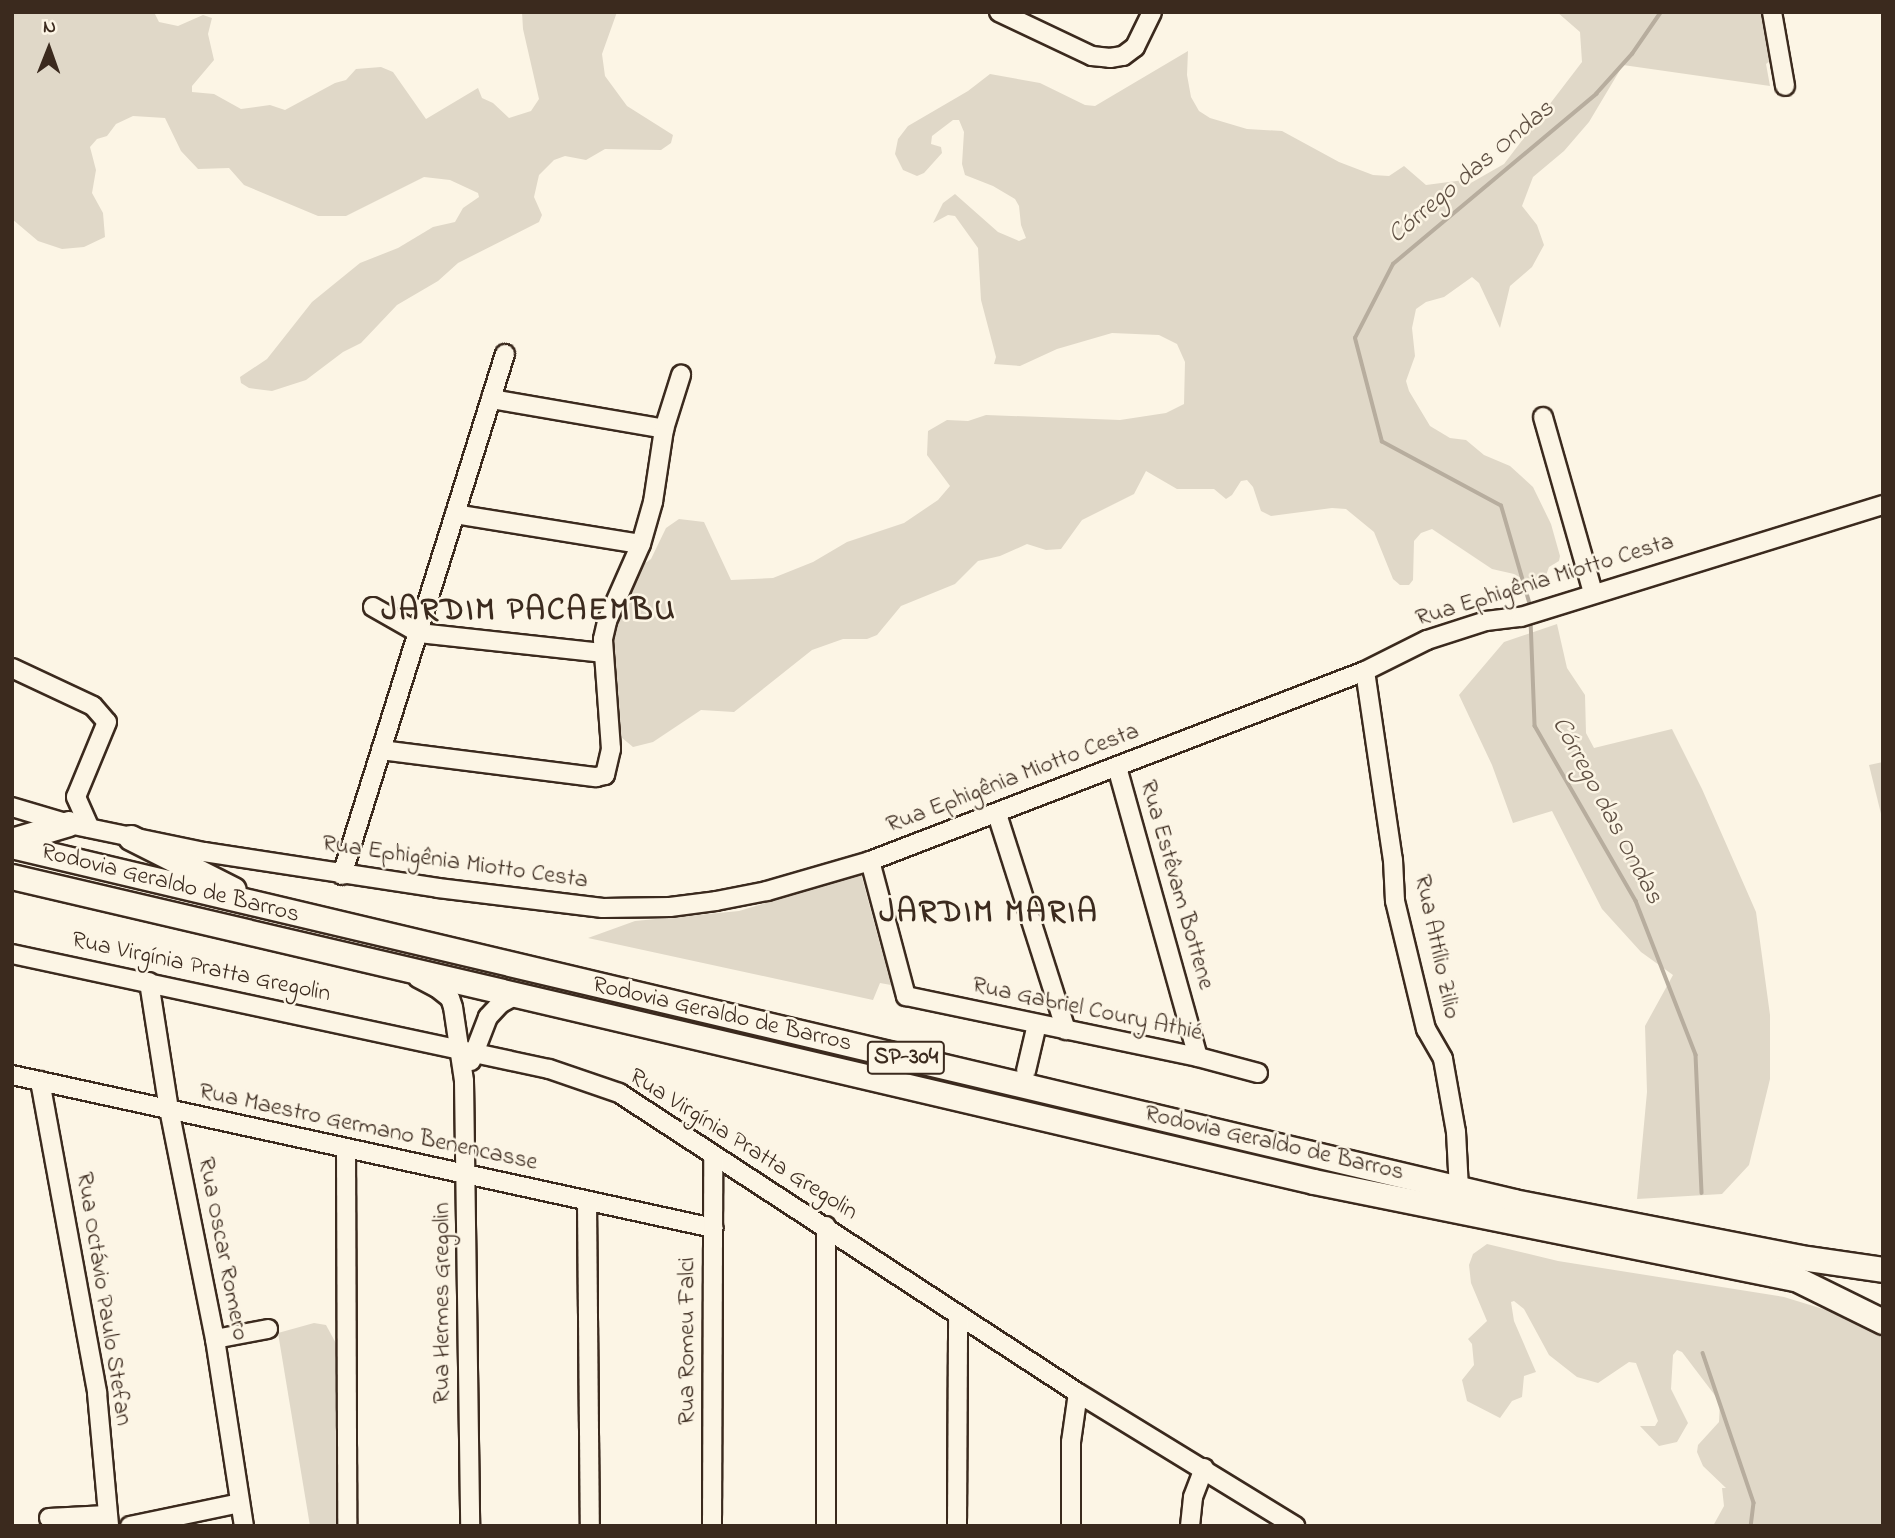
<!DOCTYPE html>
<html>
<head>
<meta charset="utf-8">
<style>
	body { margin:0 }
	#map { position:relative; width:1895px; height:1538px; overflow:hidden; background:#fcf5e5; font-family:"Indie Flower",sans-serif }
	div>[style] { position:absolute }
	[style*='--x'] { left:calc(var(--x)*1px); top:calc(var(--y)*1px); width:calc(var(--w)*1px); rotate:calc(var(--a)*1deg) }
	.green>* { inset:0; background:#e0d8c8 }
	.stream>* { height:3.5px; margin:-1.75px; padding:0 1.75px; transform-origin:1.75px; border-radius:1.75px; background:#b7ad9e }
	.roads { filter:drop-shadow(2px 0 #3b2a1e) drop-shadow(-2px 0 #3b2a1e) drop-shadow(0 2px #3b2a1e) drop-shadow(0 -2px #3b2a1e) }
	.minor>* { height:18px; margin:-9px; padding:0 9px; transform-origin:9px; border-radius:9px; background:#fcf5e5 }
	.highway>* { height:24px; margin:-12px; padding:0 12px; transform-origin:12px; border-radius:12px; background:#fcf5e5 }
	span { translate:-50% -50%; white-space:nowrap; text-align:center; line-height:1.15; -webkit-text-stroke:5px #fcf5e5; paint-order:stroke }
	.shield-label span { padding:2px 5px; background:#fcf5e5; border:2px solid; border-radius:5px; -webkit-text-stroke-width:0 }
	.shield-label { font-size:23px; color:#3b2a1e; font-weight:700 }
	.street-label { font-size:24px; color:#3b2a1e }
	.water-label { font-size:26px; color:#605144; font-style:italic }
	.district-label { font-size:32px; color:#3b2a1e; font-weight:700; letter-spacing:2px }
	.frame { position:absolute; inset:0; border:14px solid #3b2a1e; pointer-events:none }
	.north { position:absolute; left:14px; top:14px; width:70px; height:70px; -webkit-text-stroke:5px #fcf5e5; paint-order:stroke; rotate:1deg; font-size:19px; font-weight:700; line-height:28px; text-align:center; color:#3b2a1e }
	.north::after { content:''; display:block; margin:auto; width:24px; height:32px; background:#3b2a1e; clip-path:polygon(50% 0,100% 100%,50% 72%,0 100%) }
</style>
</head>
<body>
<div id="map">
	<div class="green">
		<i style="clip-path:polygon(12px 12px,154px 12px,159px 22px,178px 26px,203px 15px,212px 18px,208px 34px,214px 60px,192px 86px,192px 92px,214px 94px,241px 109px,270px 105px,285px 110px,335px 83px,346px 80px,356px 69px,381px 67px,393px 72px,426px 119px,478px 88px,482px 98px,493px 103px,509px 118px,531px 111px,539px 99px,523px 29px,522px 12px,617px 12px,602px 54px,605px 76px,627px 106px,673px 135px,671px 143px,661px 150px,605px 149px,586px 160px,565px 156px,554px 160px,539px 175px,534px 197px,542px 215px,539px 222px,458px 263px,438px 281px,397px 305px,361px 343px,343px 352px,306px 380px,272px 391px,249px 388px,241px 383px,240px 377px,267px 359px,312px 302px,360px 263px,398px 248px,433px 227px,455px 222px,463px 208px,479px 197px,478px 193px,450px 180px,424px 177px,346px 216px,318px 216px,244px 185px,229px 168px,198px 169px,181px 151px,165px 118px,133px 116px,116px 124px,107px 136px,97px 139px,90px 147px,96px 170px,92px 193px,103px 213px,105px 237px,84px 247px,62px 249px,38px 241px,12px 219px)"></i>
		<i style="clip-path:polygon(1557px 12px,1760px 12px,1772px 39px,1771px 60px,1766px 64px,1770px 86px,1623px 65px,1589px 122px,1564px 151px,1533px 177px,1522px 206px,1537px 225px,1544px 245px,1532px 267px,1510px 286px,1500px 328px,1479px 283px,1472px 277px,1444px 297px,1426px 302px,1416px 309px,1412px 328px,1415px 356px,1406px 381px,1409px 391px,1430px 426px,1450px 438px,1466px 440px,1484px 455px,1510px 466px,1533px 487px,1551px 524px,1560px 556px,1559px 561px,1549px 567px,1545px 578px,1528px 582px,1514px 574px,1492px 569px,1432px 529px,1421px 533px,1414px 541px,1413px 580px,1409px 585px,1400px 585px,1393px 579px,1374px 532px,1346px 509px,1332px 508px,1271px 516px,1261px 511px,1253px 487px,1247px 480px,1241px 481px,1232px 495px,1226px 499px,1214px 489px,1177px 489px,1146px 471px,1134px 494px,1082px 520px,1061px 549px,1046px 550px,1027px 544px,1000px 556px,978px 561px,955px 584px,901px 606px,877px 635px,867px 639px,843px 639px,812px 650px,734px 712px,701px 710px,653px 742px,633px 747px,615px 732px,610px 663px,617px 622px,626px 610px,622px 596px,635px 570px,651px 559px,666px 528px,679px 519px,704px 522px,731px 580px,773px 578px,813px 562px,847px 542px,904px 523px,938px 500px,950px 486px,927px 455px,928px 431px,947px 420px,968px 421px,986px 415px,1120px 420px,1166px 413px,1184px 404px,1185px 362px,1177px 344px,1159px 335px,1112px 333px,1057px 349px,1020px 366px,994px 364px,996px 357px,981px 300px,978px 248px,955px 216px,948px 215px,933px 223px,943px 203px,955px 194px,998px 232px,1019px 241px,1026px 238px,1021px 225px,1019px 206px,1015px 199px,993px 186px,965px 175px,962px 164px,964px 132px,959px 120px,953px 120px,932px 136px,931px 144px,941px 147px,942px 153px,924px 173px,917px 176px,903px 170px,895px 154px,898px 139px,908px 126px,968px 91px,990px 74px,1040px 83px,1085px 105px,1095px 106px,1188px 51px,1187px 75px,1191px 97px,1199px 111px,1210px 118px,1247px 129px,1282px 131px,1339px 162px,1373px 175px,1389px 176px,1404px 166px,1426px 185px,1464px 180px,1469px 184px,1504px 164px,1582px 62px,1580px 32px)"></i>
		<i style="clip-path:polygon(1557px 624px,1567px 668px,1585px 695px,1586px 733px,1594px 748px,1672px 729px,1702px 789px,1756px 912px,1770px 1015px,1770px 1079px,1749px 1165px,1722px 1194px,1637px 1199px,1647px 1092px,1645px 1026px,1673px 975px,1641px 952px,1602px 909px,1552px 811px,1513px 823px,1492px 765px,1459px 695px,1504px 642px)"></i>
		<i style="clip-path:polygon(1883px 762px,1883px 822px,1869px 765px)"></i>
		<i style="clip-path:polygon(861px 874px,891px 985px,880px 983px,873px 1000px,588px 938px,635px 921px,739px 911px)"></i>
		<i style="clip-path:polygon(1487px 1244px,1558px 1261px,1784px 1297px,1836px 1313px,1883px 1336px,1883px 1526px,1713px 1526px,1724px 1506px,1722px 1488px,1726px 1488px,1703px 1466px,1697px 1452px,1698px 1445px,1719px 1422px,1720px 1402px,1682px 1352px,1677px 1350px,1673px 1355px,1671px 1389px,1688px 1423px,1677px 1442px,1659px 1446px,1640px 1426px,1655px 1426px,1658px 1421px,1636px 1363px,1629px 1362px,1598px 1383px,1577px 1377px,1549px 1355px,1524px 1309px,1514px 1301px,1511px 1302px,1514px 1321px,1536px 1372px,1524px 1376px,1522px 1397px,1512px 1401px,1500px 1418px,1467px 1401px,1462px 1380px,1474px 1365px,1472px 1344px,1468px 1339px,1487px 1321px,1471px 1283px,1469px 1265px,1473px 1254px)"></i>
		<i style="clip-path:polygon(314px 1323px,326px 1325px,338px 1347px,337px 1526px,310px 1526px,278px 1333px)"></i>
	</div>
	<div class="stream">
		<i style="--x:1531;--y:609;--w:107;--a:-106.2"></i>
		<i style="--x:1501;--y:506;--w:135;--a:-151.7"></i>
		<i style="--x:1382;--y:442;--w:107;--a:-104.6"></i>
		<i style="--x:1355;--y:338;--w:83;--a:-62.8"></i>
		<i style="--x:1393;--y:264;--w:265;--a:-39.9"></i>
		<i style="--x:1596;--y:94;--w:54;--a:-48"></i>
		<i style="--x:1632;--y:54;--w:51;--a:-55.4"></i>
		<i style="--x:1531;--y:620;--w:106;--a:87.8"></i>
		<i style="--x:1535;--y:726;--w:202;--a:60"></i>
		<i style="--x:1636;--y:901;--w:165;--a:68.7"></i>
		<i style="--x:1696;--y:1055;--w:138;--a:87.5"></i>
		<i style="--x:1703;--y:1353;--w:158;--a:71.2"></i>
		<i style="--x:1754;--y:1503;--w:23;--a:97"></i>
	</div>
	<div class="roads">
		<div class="minor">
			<i style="--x:999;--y:12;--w:103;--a:25.3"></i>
			<i style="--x:1092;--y:56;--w:18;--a:6"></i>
			<i style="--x:1110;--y:58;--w:13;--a:-9"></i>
			<i style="--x:1123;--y:56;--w:15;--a:-37"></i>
			<i style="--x:1135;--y:47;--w:39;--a:-64"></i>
			<i style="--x:1772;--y:12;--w:75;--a:80"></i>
			<i style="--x:491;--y:399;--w:176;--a:9.8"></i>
			<i style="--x:1543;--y:417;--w:182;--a:74.1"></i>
			<i style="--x:455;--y:514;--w:188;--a:9.2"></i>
			<i style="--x:373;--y:607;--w:53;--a:29.5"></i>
			<i style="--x:419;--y:633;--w:184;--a:6.2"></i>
			<i style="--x:12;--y:668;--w:89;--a:25.1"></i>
			<i style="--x:93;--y:706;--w:21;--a:49"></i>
			<i style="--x:107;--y:722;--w:81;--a:112.5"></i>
			<i style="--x:76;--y:797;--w:34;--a:66"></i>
			<i style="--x:1365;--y:671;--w:191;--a:81.6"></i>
			<i style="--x:1393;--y:860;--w:41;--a:87.2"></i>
			<i style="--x:1395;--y:901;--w:132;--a:76.4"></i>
			<i style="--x:1426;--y:1029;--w:34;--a:60"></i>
			<i style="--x:1443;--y:1059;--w:74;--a:79.9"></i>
			<i style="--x:1456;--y:1132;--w:57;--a:87"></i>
			<i style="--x:381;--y:750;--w:217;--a:7.2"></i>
			<i style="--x:596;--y:777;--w:9;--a:-13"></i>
			<i style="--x:605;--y:775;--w:27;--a:-77"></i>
			<i style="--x:611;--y:749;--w:110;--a:-94.2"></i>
			<i style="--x:603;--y:639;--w:18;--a:-77"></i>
			<i style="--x:607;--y:621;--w:84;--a:-66.2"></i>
			<i style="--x:641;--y:544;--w:44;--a:-74.1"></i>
			<i style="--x:653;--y:502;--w:74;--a:-81.4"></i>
			<i style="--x:664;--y:429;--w:57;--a:-72.5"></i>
			<i style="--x:1117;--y:767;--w:301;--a:74.4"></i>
			<i style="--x:12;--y:807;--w:59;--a:16.6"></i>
			<i style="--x:69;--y:824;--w:138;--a:11.7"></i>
			<i style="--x:204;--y:852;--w:237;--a:8.7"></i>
			<i style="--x:438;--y:888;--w:166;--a:6.9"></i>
			<i style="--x:603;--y:908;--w:67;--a:-0.9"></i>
			<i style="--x:670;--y:907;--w:46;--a:-7.4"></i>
			<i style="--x:716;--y:901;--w:52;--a:-11.1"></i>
			<i style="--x:767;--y:891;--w:107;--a:-16.2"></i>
			<i style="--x:870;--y:861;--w:530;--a:-21"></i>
			<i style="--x:1365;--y:671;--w:69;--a:-26.6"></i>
			<i style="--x:1427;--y:640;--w:62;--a:-17.9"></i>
			<i style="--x:1486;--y:621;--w:35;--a:-7"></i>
			<i style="--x:1521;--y:617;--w:379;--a:-17.2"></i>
			<i style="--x:997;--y:814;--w:227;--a:72.3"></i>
			<i style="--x:870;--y:861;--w:140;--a:75.1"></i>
			<i style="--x:906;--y:996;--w:298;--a:11.8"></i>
			<i style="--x:1198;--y:1057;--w:62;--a:14.9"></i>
			<i style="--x:342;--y:875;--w:546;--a:-72.63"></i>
			<i style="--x:12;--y:954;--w:549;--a:12.09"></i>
			<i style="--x:549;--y:1069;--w:74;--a:18.9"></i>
			<i style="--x:619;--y:1093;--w:548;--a:33.17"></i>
			<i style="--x:1078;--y:1393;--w:255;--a:31.5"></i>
			<i style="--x:418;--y:978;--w:21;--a:28"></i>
			<i style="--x:437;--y:988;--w:16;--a:38"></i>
			<i style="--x:450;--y:998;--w:9;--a:72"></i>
			<i style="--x:453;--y:1007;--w:75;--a:81.5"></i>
			<i style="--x:464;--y:1081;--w:445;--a:89.2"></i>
			<i style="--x:149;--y:982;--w:129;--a:81.1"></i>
			<i style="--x:169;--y:1109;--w:235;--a:78.7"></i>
			<i style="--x:215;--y:1339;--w:189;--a:81.2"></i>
			<i style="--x:471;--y:1061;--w:47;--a:-68.9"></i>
			<i style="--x:488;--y:1017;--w:18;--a:-47"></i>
			<i style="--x:500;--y:1004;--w:21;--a:-29"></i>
			<i style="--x:1026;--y:1071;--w:48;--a:-76.8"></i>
			<i style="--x:12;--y:1075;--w:718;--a:12.31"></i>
			<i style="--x:40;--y:1081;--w:317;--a:79.6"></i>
			<i style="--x:97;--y:1393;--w:134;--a:84.8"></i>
			<i style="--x:346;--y:1149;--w:377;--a:89.8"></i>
			<i style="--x:587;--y:1202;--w:324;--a:89.5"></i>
			<i style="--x:826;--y:1226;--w:300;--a:90"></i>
			<i style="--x:215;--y:1339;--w:54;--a:-10.7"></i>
			<i style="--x:49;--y:1518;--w:58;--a:-3"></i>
			<i style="--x:130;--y:1526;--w:112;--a:-11.8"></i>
			<i style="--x:712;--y:1526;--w:370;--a:-89.8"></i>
			<i style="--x:957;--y:1526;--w:210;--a:-89.7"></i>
			<i style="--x:1071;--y:1526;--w:84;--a:-90"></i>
			<i style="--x:1071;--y:1442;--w:49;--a:-81.9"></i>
			<i style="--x:1190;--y:1526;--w:29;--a:-84"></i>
			<i style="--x:1193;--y:1497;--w:31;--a:-69"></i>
		</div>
		<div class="highway">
			<i style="--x:131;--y:838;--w:115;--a:26.8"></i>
			<i style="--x:12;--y:841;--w:59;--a:-16.6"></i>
			<i style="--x:12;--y:846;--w:1544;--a:13.33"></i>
			<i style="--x:1514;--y:1202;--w:292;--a:11"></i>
			<i style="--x:1801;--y:1258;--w:83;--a:8.3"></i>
			<i style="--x:12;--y:877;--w:1337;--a:13.18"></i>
			<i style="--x:1314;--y:1182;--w:489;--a:11.4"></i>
			<i style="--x:1780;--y:1271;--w:115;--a:26.3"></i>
		</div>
	</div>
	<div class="shield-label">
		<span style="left:906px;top:1058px">SP-304</span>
	</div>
	<div class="street-label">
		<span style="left:1545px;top:581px;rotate:-17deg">Rua Ephigênia Miotto Cesta</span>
		<span style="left:1013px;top:779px;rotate:-21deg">Rua Ephigênia Miotto Cesta</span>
		<span style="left:455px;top:863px;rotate:8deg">Rua Ephigênia Miotto Cesta</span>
		<span style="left:170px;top:884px;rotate:14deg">Rodovia Geraldo de Barros</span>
		<span style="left:1176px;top:885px;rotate:74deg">Rua Estêvam Bottene</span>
		<span style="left:1436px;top:947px;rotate:78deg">Rua Attílio Zilio</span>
		<span style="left:201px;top:968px;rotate:12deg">Rua Virgínia Pratta Gregolin</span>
		<span style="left:1087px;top:1010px;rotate:12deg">Rua Gabriel Coury Athié</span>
		<span style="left:722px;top:1015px;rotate:13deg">Rodovia Geraldo de Barros</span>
		<span style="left:368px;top:1128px;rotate:12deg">Rua Maestro Germano Benencasse</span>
		<span style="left:1274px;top:1144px;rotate:13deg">Rodovia Geraldo de Barros</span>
		<span style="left:743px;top:1145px;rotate:32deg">Rua Virgínia Pratta Gregolin</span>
		<span style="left:222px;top:1249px;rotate:79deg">Rua Oscar Romero</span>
		<span style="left:103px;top:1299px;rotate:81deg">Rua Octávio Paulo Stefan</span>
		<span style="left:443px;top:1303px;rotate:-90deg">Rua Hermes Gregolin</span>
		<span style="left:688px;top:1341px;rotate:-90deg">Rua Romeu Falci</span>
	</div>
	<div class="water-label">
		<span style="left:1472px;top:173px;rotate:-40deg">Córrego das Ondas</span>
		<span style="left:1606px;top:811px;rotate:62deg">Córrego das Ondas</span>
	</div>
	<div class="district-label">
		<span style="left:529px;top:612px">JARDIM PACAEMBU</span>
		<span style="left:989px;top:914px">JARDIM MARIA</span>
	</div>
	<div class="frame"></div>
	<div class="north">N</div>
</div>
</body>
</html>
